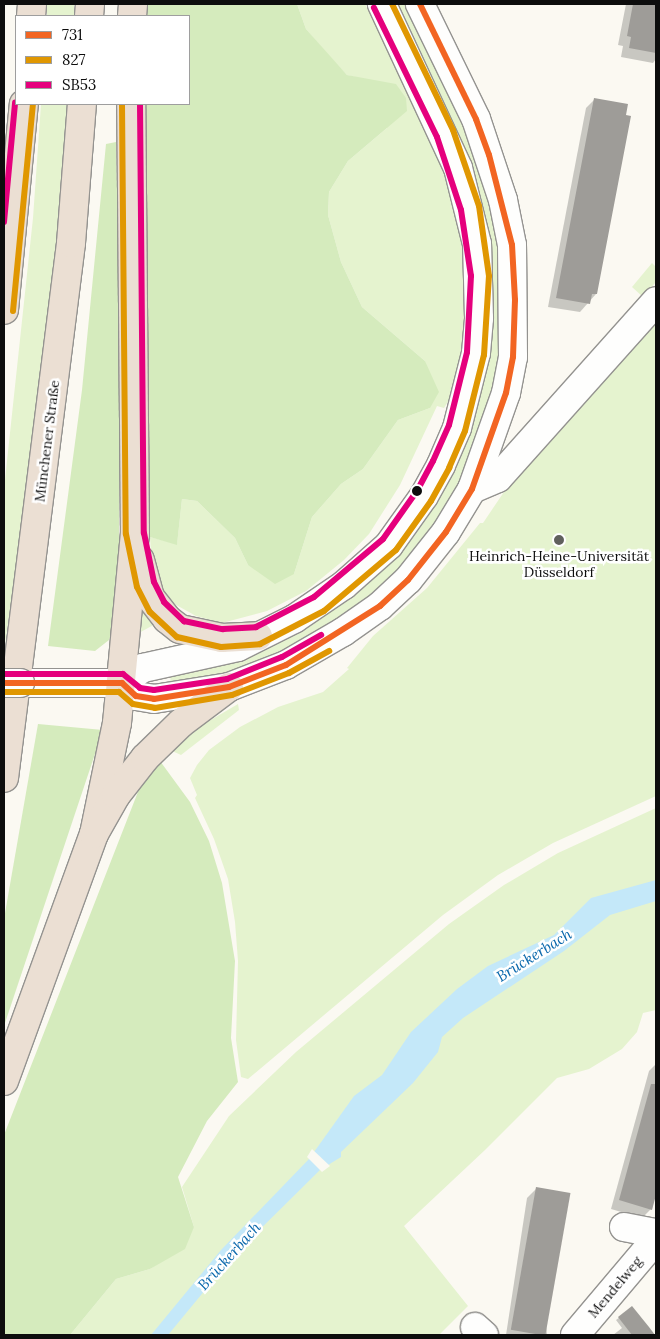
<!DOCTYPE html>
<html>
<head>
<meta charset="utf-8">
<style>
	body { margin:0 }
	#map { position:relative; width:660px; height:1339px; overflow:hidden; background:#fbf9f2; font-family:Lora,serif }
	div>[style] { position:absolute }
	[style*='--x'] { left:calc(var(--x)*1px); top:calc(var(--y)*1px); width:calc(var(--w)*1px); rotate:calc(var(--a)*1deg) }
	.green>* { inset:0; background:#e5f3cf; transform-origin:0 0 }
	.forest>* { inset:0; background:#d5ebbd }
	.water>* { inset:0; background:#c4e8f9 }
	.pier>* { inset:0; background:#fbf9f2 }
	.shadow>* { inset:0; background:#0003 }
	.building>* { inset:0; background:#9e9c98; transform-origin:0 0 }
	.roads { filter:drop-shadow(1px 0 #949390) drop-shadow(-1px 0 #949390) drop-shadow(0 1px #949390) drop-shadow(0 -1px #949390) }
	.minor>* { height:28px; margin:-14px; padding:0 14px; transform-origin:14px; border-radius:14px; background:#fefefd }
	.highway>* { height:28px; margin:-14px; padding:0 14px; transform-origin:14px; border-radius:14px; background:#ebdfd3 }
	.bridges { filter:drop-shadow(1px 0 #949390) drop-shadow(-1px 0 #949390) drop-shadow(0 1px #949390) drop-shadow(0 -1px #949390) }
	.minor-bridge>* { height:28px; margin:-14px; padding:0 14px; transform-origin:14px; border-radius:14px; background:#fefefd }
	.bus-1>* { height:6px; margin:-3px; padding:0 3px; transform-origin:3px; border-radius:3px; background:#f26522 }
	.bus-2>* { height:6px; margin:-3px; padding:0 3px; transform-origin:3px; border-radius:3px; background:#e09701 }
	.bus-3>* { height:6px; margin:-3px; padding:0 3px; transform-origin:3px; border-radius:3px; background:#e5007d }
	.dots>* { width:14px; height:14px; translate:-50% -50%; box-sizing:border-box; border:2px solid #fff; border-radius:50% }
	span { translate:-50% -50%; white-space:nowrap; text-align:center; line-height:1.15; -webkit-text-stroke:5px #fff; paint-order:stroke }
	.street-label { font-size:14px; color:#0d0d0d }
	.poi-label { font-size:14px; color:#0d0d0d }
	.water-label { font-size:15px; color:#0a68ac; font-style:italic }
	.frame { position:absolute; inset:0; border:5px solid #0d0d0d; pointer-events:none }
	.legend { position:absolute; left:15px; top:15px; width:175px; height:90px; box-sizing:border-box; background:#fff; border:1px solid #9e9e9e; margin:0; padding:6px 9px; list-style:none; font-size:15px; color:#0d0d0d }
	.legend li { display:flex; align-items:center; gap:10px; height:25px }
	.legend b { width:25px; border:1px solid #9e9e9e }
</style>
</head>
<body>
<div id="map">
	<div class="green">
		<i style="left:47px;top:4px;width:27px;height:12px"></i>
		<i style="clip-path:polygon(297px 4px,365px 4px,430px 133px,448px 180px,466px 265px,465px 354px,449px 400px,444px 408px,437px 406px,400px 485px,369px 534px,344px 560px,306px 591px,267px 611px,222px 623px,196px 616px,169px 601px,159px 589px,152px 570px,150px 537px,177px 544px,182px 499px,197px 501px,235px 538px,248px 565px,294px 574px,312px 517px,341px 484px,363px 469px,398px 420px,430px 408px,425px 361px,362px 307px,341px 262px,328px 215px,329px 192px,348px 161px,387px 128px,370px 81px,347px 75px,329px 56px,306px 29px)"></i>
		<i style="clip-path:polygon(390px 4px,407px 4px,450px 90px,494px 202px,505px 299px,496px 390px,469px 465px,449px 504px,396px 573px,348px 616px,278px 656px,226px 673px,170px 685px,171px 673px,390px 558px,491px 309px)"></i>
		<i style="clip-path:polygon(41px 104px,67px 104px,55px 258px,33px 466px,4px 649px,4px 489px,33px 218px)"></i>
		<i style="clip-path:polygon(652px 263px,656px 267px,656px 282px,643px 297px,632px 287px)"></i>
		<i style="clip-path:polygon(656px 318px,656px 796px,553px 843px,498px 875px,443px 915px,248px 1079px,241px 1077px,236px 1040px,238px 961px,235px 922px,228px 879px,214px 839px,195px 798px,197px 795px,190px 778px,197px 765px,209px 750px,240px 727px,278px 707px,323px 692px,349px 669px,347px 668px,373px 636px,427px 588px,480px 523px,483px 523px,514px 477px)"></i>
		<i style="clip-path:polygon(140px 600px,159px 622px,137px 634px)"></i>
		<i style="clip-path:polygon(238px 704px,239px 710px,181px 755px,170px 750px,192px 731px)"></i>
		<i style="clip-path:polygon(656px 808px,656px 1010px,643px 1013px,637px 1032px,622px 1049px,589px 1069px,557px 1078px,485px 1150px,404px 1226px,468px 1306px,439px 1335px,70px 1335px,116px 1279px,150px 1269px,163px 1260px,194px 1227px,182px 1187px,229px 1116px,296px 1052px,449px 924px,504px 885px,558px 853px)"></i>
	</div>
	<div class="forest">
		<i style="clip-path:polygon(144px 4px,297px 4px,306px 29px,347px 75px,396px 84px,406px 98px,407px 111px,348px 161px,329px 192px,328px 215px,341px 262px,362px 307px,425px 361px,439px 392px,430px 408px,398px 420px,363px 469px,341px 484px,312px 517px,294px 574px,275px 584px,248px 565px,235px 538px,197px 501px,182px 499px,177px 545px,150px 537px,145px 104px,189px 104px,189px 16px,145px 16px)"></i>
		<i style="clip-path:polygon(116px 142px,119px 271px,119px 618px,109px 640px,95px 651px,48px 646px,82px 390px,106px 144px)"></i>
		<i style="clip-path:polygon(38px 724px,103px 730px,4px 1026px,4px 919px)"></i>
		<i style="clip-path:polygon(160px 761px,190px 802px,209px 841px,222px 883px,235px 961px,231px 1038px,238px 1082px,207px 1121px,178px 1177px,194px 1227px,185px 1249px,150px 1269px,116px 1279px,70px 1335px,4px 1335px,4px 1135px,143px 779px)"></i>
	</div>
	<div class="water">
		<i style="clip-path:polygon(656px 880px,656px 901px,610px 915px,564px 951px,463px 1018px,442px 1037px,438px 1052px,413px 1083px,341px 1152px,341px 1157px,320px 1170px,234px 1255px,168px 1335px,151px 1335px,221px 1250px,309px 1159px,354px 1096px,382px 1075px,411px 1032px,457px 989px,488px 966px,554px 935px,591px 898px)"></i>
	</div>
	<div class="pier">
		<i style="clip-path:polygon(312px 1149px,330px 1166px,322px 1172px,307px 1157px)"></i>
	</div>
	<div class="shadow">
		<i style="clip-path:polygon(626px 4px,656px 4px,656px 59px,653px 63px,621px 57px,623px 46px,618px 45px)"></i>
		<i style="clip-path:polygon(595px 99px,596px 294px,580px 312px,548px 307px,586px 108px)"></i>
		<i style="clip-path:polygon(656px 1064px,656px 1190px,651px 1209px,642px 1218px,611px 1209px,649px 1071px)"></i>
		<i style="clip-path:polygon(536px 1189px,547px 1335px,506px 1335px,527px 1198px)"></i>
		<i style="clip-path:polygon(632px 1308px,654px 1335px,613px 1335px,622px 1328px,616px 1320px)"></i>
	</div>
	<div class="building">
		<i style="clip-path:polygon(633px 4px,656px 4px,656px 53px,629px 48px,631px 37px,627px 36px)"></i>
		<i style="clip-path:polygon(594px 98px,628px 104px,626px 115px,631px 116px,597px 294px,592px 294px,590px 304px,556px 298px)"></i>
		<i style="clip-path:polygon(651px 1084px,656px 1084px,656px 1195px,652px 1210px,619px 1200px)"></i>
		<i style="left:536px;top:1187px;width:35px;height:145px;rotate:10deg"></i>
		<i style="clip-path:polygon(632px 1306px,649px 1327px,655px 1335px,632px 1335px,618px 1317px)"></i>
	</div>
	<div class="roads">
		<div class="minor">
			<i style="--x:472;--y:489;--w:28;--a:-23"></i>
			<i style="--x:498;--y:478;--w:237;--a:-48.2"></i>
			<i style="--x:20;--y:683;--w:102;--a:0"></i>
			<i style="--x:122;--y:683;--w:26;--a:-36"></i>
			<i style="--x:143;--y:668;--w:97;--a:-12.5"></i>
			<i style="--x:238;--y:647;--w:63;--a:-26.6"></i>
			<i style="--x:294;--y:619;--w:60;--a:-34.2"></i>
			<i style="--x:344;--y:585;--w:60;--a:-41.6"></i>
			<i style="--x:389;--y:545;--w:60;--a:-54.5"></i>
			<i style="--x:424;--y:496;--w:35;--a:-61"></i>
			<i style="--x:441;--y:465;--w:40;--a:-66.6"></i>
			<i style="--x:457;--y:428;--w:77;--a:-75.8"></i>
			<i style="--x:476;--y:353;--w:35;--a:-85"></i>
			<i style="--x:479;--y:318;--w:74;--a:-91.5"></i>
			<i style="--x:477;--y:244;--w:78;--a:-104"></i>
			<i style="--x:458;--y:168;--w:181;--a:-114.9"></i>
			<i style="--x:122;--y:683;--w:19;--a:43"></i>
			<i style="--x:136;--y:696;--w:18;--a:9"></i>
			<i style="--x:154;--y:699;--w:76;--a:-9.1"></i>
			<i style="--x:229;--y:687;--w:61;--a:-21.1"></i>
			<i style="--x:286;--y:665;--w:66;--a:-30.1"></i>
			<i style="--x:343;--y:632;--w:45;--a:-35.1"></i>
			<i style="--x:380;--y:606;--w:38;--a:-43"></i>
			<i style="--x:408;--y:580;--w:61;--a:-51.6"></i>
			<i style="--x:446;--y:532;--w:50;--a:-58.8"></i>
			<i style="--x:472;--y:489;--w:102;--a:-70.5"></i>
			<i style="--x:506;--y:393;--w:37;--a:-79"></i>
			<i style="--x:513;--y:357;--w:112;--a:-90.5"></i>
			<i style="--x:512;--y:245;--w:46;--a:-101.3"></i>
			<i style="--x:503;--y:200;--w:85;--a:-108.4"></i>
			<i style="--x:476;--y:119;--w:128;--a:-116"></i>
			<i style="--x:624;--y:1227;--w:33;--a:11"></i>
			<i style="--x:475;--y:1327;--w:12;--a:42"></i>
			<i style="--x:575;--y:1335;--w:126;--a:-49.8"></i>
		</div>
		<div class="highway">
			<i style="--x:31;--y:16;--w:12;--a:-85"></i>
			<i style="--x:89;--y:16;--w:12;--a:-85"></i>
			<i style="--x:132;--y:16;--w:12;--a:-85"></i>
			<i style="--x:4;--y:310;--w:207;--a:-84.5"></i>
			<i style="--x:140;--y:560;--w:38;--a:75"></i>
			<i style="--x:150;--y:597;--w:28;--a:52"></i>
			<i style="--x:167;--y:619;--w:16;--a:38"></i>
			<i style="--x:180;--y:629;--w:43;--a:12.1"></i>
			<i style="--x:222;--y:638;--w:36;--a:-3"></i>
			<i style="--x:4;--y:778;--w:539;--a:-82.86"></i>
			<i style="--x:71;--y:243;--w:139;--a:-85.5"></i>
			<i style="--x:94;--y:834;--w:113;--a:-78.3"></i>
			<i style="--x:117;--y:723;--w:190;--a:-84.6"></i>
			<i style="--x:135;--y:534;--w:430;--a:-90.5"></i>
			<i style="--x:4;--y:1081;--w:263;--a:-70"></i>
			<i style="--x:94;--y:834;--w:45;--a:-60.6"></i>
			<i style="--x:116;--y:795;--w:47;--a:-51.9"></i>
			<i style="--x:145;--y:758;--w:50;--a:-44.2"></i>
			<i style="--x:181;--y:723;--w:60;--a:-36.9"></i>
		</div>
	</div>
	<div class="bridges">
		<div class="minor-bridge">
			<i style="--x:4;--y:683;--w:16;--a:0"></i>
		</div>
	</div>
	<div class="bus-1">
		<i style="--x:4;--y:683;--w:118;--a:0"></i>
		<i style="--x:122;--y:683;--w:19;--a:43"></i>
		<i style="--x:136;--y:696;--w:18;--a:9"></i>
		<i style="--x:154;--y:699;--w:76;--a:-9.1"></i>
		<i style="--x:229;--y:687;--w:61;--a:-21.1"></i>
		<i style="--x:286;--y:665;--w:111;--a:-32.1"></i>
		<i style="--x:380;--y:606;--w:38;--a:-43"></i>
		<i style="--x:408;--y:580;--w:61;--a:-51.6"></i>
		<i style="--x:446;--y:532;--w:50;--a:-58.8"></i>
		<i style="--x:472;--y:489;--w:102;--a:-70.5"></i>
		<i style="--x:506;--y:393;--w:37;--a:-79"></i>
		<i style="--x:513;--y:357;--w:57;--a:-88"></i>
		<i style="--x:515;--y:300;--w:55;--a:-93.1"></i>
		<i style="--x:512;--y:245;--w:93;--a:-104.3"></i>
		<i style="--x:489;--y:155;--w:38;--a:-110"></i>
		<i style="--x:476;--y:119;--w:128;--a:-116"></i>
	</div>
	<div class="bus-2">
		<i style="--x:122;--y:104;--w:430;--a:89.5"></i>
		<i style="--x:126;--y:534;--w:54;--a:78.3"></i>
		<i style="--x:137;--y:587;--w:28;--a:63"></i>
		<i style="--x:150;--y:612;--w:37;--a:43"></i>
		<i style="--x:177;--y:637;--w:45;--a:12.8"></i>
		<i style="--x:221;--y:647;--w:39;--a:-4"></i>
		<i style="--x:260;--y:644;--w:72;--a:-27.3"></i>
		<i style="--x:324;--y:611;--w:94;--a:-40.3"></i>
		<i style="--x:396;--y:550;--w:60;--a:-54.5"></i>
		<i style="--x:431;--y:501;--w:38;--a:-61"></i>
		<i style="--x:449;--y:468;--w:40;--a:-66.6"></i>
		<i style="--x:465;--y:431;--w:78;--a:-76"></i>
		<i style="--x:484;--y:355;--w:79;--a:-86.4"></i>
		<i style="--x:489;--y:276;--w:71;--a:-98.1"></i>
		<i style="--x:479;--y:206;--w:80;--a:-108.9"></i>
		<i style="--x:453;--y:130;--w:140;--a:-115.8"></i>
		<i style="--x:13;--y:311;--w:207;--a:-84.5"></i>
		<i style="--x:4;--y:692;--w:115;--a:0"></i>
		<i style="--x:119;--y:692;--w:18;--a:41"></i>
		<i style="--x:133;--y:704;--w:22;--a:10"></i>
		<i style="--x:155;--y:708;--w:78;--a:-9.6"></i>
		<i style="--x:232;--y:695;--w:61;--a:-21.1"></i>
		<i style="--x:289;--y:673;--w:46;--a:-28.8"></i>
	</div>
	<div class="bus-3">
		<i style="--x:140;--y:104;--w:429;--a:89.5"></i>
		<i style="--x:144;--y:533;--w:50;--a:78.5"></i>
		<i style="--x:154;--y:582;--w:22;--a:63"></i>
		<i style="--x:164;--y:602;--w:28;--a:44"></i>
		<i style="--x:184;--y:621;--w:40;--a:12"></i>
		<i style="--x:223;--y:629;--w:33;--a:-3"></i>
		<i style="--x:256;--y:627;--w:65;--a:-27.3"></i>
		<i style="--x:314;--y:597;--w:90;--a:-40"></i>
		<i style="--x:383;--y:539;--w:59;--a:-54.7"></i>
		<i style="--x:417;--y:491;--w:34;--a:-62"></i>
		<i style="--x:433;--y:461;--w:39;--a:-66"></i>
		<i style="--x:449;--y:425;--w:75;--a:-76.1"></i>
		<i style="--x:467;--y:352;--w:76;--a:-87"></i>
		<i style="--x:471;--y:276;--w:67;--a:-98.6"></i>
		<i style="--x:461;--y:210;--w:77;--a:-108.2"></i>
		<i style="--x:437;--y:137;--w:144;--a:-116"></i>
		<i style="--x:4;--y:222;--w:120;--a:-84.7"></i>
		<i style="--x:4;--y:674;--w:119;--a:0"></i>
		<i style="--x:123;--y:674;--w:22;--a:39"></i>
		<i style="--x:140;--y:688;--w:14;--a:8"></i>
		<i style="--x:154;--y:690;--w:74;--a:-8.6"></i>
		<i style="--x:227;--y:679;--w:59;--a:-21.8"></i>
		<i style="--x:282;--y:657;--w:45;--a:-29.4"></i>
	</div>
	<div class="dots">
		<i style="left:417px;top:491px;background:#0d0d0d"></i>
		<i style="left:559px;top:540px;background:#60605d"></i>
	</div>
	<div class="street-label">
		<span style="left:47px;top:441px;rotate:-83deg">Münchener Straße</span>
		<span style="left:615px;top:1287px;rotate:-50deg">Mendelweg</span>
	</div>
	<div class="poi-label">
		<span style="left:559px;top:564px">Heinrich-Heine-Universität<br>Düsseldorf</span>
	</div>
	<div class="water-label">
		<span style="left:534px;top:955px;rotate:-32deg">Brückerbach</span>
		<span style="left:229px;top:1256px;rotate:-48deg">Brückerbach</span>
	</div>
	<div class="frame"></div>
	<ul class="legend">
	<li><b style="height:6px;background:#f26522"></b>731</li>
	<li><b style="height:6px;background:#e09701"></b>827</li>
	<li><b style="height:6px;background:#e5007d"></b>SB53</li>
	</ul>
</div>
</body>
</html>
